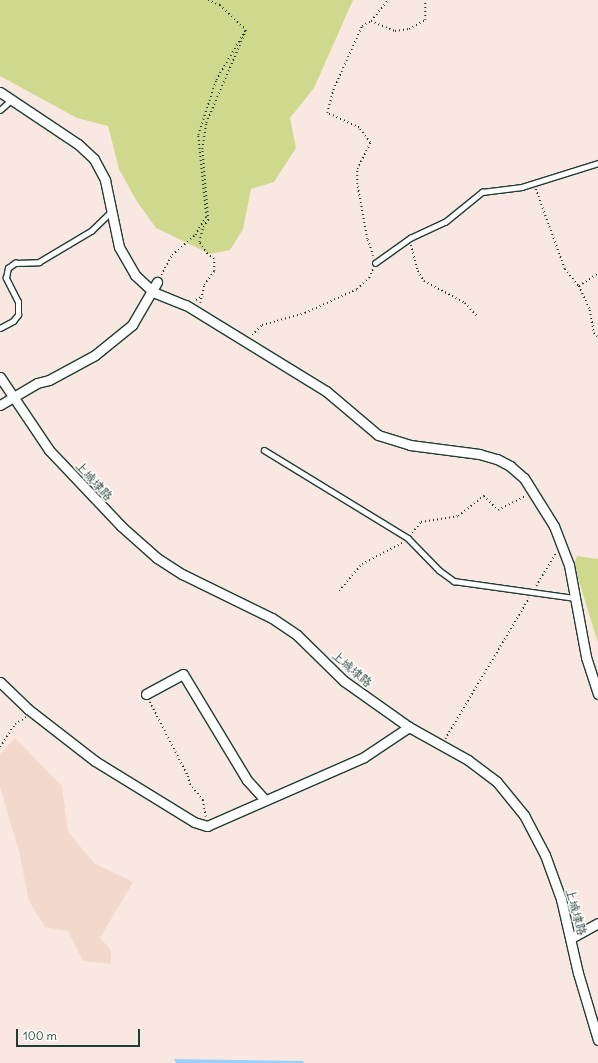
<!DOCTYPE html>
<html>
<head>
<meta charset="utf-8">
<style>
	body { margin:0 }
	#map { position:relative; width:598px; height:1063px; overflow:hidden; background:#f8e8e1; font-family:Delius,"LXGW WenKai TC",sans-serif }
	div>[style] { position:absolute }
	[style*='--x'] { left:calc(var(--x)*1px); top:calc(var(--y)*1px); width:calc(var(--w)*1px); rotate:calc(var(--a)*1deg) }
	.built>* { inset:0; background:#f3d8cc }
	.green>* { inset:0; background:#ced98d }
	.water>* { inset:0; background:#9cd0fa }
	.path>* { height:1.5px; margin-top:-0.75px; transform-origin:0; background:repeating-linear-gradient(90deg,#1f3d34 0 1px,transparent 0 4px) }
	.roads { filter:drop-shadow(1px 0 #1f3d34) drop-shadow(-1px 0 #1f3d34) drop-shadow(0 1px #1f3d34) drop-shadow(0 -1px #1f3d34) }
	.service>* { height:4.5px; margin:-2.25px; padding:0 2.25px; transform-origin:2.25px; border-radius:2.25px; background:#fff }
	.minor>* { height:9px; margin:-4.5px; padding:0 4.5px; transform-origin:4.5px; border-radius:4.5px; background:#fff }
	span { translate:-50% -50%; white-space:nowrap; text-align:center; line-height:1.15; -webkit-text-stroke:3px #fff; paint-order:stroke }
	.street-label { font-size:12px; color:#1f3d34 }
	.scale { position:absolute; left:16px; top:1029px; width:124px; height:18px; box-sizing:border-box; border:2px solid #1f3d34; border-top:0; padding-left:5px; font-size:12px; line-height:14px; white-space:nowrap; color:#1f3d34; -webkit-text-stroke:3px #fff; paint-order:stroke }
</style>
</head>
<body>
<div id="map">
	<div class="built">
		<i style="clip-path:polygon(15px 738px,62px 786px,68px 832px,94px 863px,133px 882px,100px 938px,111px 950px,111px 964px,83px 961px,68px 931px,45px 927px,29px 901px,19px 851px,0 787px,0 754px)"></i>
	</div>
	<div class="green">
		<i style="clip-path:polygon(0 0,353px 0,314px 88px,290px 118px,296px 148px,274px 182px,251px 189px,243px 229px,230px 250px,210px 254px,156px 228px,136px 200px,119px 169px,108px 126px,77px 118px,0 76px)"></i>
		<i style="clip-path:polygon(577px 556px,598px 559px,598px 643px,574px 565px)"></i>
	</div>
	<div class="water">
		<i style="clip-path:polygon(174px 1059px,303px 1061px,304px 1063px,176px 1063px)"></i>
	</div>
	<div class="path">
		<i style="--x:208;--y:0;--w:13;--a:23"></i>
		<i style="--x:220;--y:5;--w:35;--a:44"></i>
		<i style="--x:371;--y:21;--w:27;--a:-51"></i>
		<i style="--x:536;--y:189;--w:85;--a:70.1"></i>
		<i style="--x:565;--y:269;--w:22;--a:51"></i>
		<i style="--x:579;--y:286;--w:26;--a:65"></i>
		<i style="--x:590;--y:310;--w:23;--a:80"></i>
		<i style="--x:594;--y:333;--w:6;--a:45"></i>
		<i style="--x:411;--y:245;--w:27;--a:75"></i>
		<i style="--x:418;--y:271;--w:12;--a:59"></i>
		<i style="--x:424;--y:281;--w:47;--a:28.2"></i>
		<i style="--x:465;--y:303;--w:19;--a:47"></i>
		<i style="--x:373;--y:256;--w:18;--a:-109"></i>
		<i style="--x:367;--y:239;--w:56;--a:-100.3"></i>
		<i style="--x:357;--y:184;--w:15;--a:-90"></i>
		<i style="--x:357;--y:169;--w:29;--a:-63"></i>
		<i style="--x:370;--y:143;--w:19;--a:-126"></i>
		<i style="--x:359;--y:128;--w:35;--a:-155"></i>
		<i style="--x:327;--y:113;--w:24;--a:-75"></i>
		<i style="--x:333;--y:90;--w:70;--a:-65.6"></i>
		<i style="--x:362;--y:26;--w:10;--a:-29"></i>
		<i style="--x:371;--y:21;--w:26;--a:23"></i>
		<i style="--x:395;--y:31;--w:14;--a:-8"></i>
		<i style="--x:409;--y:29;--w:18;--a:-29"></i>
		<i style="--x:425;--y:20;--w:20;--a:-90"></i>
		<i style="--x:161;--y:275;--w:23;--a:-61"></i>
		<i style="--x:172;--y:255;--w:30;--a:-41"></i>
		<i style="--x:195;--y:235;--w:21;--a:-59"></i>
		<i style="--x:206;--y:217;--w:82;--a:-95.6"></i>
		<i style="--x:198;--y:135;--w:58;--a:-71.9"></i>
		<i style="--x:216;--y:80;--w:57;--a:-59.4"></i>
		<i style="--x:579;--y:286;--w:23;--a:-34"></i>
		<i style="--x:196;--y:300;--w:8;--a:-30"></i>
		<i style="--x:200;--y:303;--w:18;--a:-77"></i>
		<i style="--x:204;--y:285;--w:17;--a:-54"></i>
		<i style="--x:214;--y:271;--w:12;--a:-90"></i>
		<i style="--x:214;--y:259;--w:9;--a:-144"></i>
		<i style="--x:207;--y:254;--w:14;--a:-124"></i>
		<i style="--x:199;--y:242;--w:16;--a:-75"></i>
		<i style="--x:203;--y:227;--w:9;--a:-54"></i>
		<i style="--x:208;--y:220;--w:71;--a:-94.8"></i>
		<i style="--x:202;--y:149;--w:26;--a:-81"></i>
		<i style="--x:206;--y:123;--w:101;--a:-66.7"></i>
		<i style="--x:252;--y:335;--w:14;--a:-45"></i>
		<i style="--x:262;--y:325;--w:45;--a:-15.6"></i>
		<i style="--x:305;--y:313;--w:57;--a:-24.8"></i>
		<i style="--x:357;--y:289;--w:16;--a:-43"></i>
		<i style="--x:369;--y:278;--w:10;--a:-66"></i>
		<i style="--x:412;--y:533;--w:14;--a:-51"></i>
		<i style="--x:421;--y:522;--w:37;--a:-9"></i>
		<i style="--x:458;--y:516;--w:33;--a:-38"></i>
		<i style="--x:484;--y:496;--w:20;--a:45"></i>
		<i style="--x:498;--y:510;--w:30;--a:-27"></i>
		<i style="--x:536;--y:586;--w:39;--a:-59"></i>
		<i style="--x:339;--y:591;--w:35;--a:-50"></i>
		<i style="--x:362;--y:564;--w:47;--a:-27.6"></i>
		<i style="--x:150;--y:702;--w:83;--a:62.8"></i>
		<i style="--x:188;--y:776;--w:8;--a:76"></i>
		<i style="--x:190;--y:784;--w:21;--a:51"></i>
		<i style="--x:203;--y:800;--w:17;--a:80"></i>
		<i style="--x:445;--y:739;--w:164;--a:-59.2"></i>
		<i style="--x:0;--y:747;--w:27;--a:-57"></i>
		<i style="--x:15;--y:724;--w:13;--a:-32"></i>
	</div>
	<div class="roads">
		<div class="service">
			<i style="--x:0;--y:110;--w:15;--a:-42"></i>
			<i style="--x:375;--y:263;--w:43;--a:-35.5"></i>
			<i style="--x:410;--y:238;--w:38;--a:-25"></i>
			<i style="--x:445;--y:222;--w:48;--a:-39"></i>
			<i style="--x:482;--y:192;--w:40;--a:-7.1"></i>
			<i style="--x:522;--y:187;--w:80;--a:-17.5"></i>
			<i style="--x:0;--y:328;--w:15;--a:-28"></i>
			<i style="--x:13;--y:321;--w:8;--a:-50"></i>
			<i style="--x:18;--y:315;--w:13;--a:-90"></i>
			<i style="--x:18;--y:302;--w:27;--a:-117"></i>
			<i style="--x:6;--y:278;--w:10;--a:-79"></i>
			<i style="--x:8;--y:268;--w:9;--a:-36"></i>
			<i style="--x:15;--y:263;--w:24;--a:-2"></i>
			<i style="--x:39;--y:262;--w:61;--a:-30.8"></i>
			<i style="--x:91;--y:231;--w:28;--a:-44"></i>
			<i style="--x:264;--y:450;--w:169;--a:31.4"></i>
			<i style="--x:408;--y:538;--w:45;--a:45.9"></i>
			<i style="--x:439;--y:570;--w:19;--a:36"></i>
			<i style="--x:454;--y:581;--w:122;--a:8"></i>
		</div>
		<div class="minor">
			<i style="--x:0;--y:92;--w:94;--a:33.7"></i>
			<i style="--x:78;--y:144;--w:22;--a:43"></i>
			<i style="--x:94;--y:159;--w:24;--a:62"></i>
			<i style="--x:105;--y:180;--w:68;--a:78.2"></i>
			<i style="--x:119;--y:247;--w:32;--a:60"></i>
			<i style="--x:135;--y:275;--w:25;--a:43"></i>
			<i style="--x:153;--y:292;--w:35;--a:22"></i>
			<i style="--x:186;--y:305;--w:164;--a:31.6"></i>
			<i style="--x:326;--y:391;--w:68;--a:40.2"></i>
			<i style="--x:378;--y:435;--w:34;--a:17"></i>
			<i style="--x:410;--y:445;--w:70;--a:7.4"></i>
			<i style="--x:479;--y:454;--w:19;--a:16"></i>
			<i style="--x:497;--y:459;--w:15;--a:28"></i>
			<i style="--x:510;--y:466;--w:18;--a:41"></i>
			<i style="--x:524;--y:478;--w:57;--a:58"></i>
			<i style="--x:554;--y:526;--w:42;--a:69"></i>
			<i style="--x:569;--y:565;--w:94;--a:79.5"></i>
			<i style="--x:586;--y:657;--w:39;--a:72"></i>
			<i style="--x:0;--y:377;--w:88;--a:56.1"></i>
			<i style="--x:49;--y:450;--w:105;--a:46.5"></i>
			<i style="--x:121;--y:526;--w:48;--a:41.6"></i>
			<i style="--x:157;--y:558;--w:30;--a:33"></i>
			<i style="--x:182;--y:574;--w:100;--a:26.1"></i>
			<i style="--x:272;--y:618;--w:30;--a:34"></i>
			<i style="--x:297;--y:635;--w:66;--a:44.4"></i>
			<i style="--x:344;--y:681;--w:80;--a:35.3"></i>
			<i style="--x:409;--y:727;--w:68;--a:29.2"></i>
			<i style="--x:468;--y:760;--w:36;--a:37"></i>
			<i style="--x:497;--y:782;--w:43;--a:50.7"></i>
			<i style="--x:524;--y:815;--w:45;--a:62.3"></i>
			<i style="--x:545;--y:855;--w:47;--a:70"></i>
			<i style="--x:561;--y:899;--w:76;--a:77.1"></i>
			<i style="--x:578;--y:973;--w:70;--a:73.4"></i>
			<i style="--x:0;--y:405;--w:43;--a:-30.7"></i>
			<i style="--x:37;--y:383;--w:12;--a:-14"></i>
			<i style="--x:49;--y:380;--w:52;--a:-28.5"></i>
			<i style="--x:95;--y:355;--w:48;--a:-39"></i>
			<i style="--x:132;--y:325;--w:50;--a:-59.8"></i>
			<i style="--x:0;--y:682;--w:39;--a:44"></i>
			<i style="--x:28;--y:709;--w:85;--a:37.8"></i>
			<i style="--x:95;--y:761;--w:116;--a:31.6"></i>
			<i style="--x:194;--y:822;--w:14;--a:17"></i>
			<i style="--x:207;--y:826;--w:171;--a:-23.7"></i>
			<i style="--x:364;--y:757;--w:54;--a:-33.7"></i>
			<i style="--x:146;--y:694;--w:42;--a:-28.4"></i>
			<i style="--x:183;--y:674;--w:124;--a:58.9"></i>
			<i style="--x:247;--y:780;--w:27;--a:48"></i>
			<i style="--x:571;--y:938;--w:31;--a:-29"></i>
		</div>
	</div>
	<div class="street-label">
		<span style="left:94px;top:481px;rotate:47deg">上城埭路</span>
		<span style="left:352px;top:669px;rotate:40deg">上城埭路</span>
		<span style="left:576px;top:912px;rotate:74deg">上城埭路</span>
	</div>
	<div class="scale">100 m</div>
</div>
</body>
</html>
